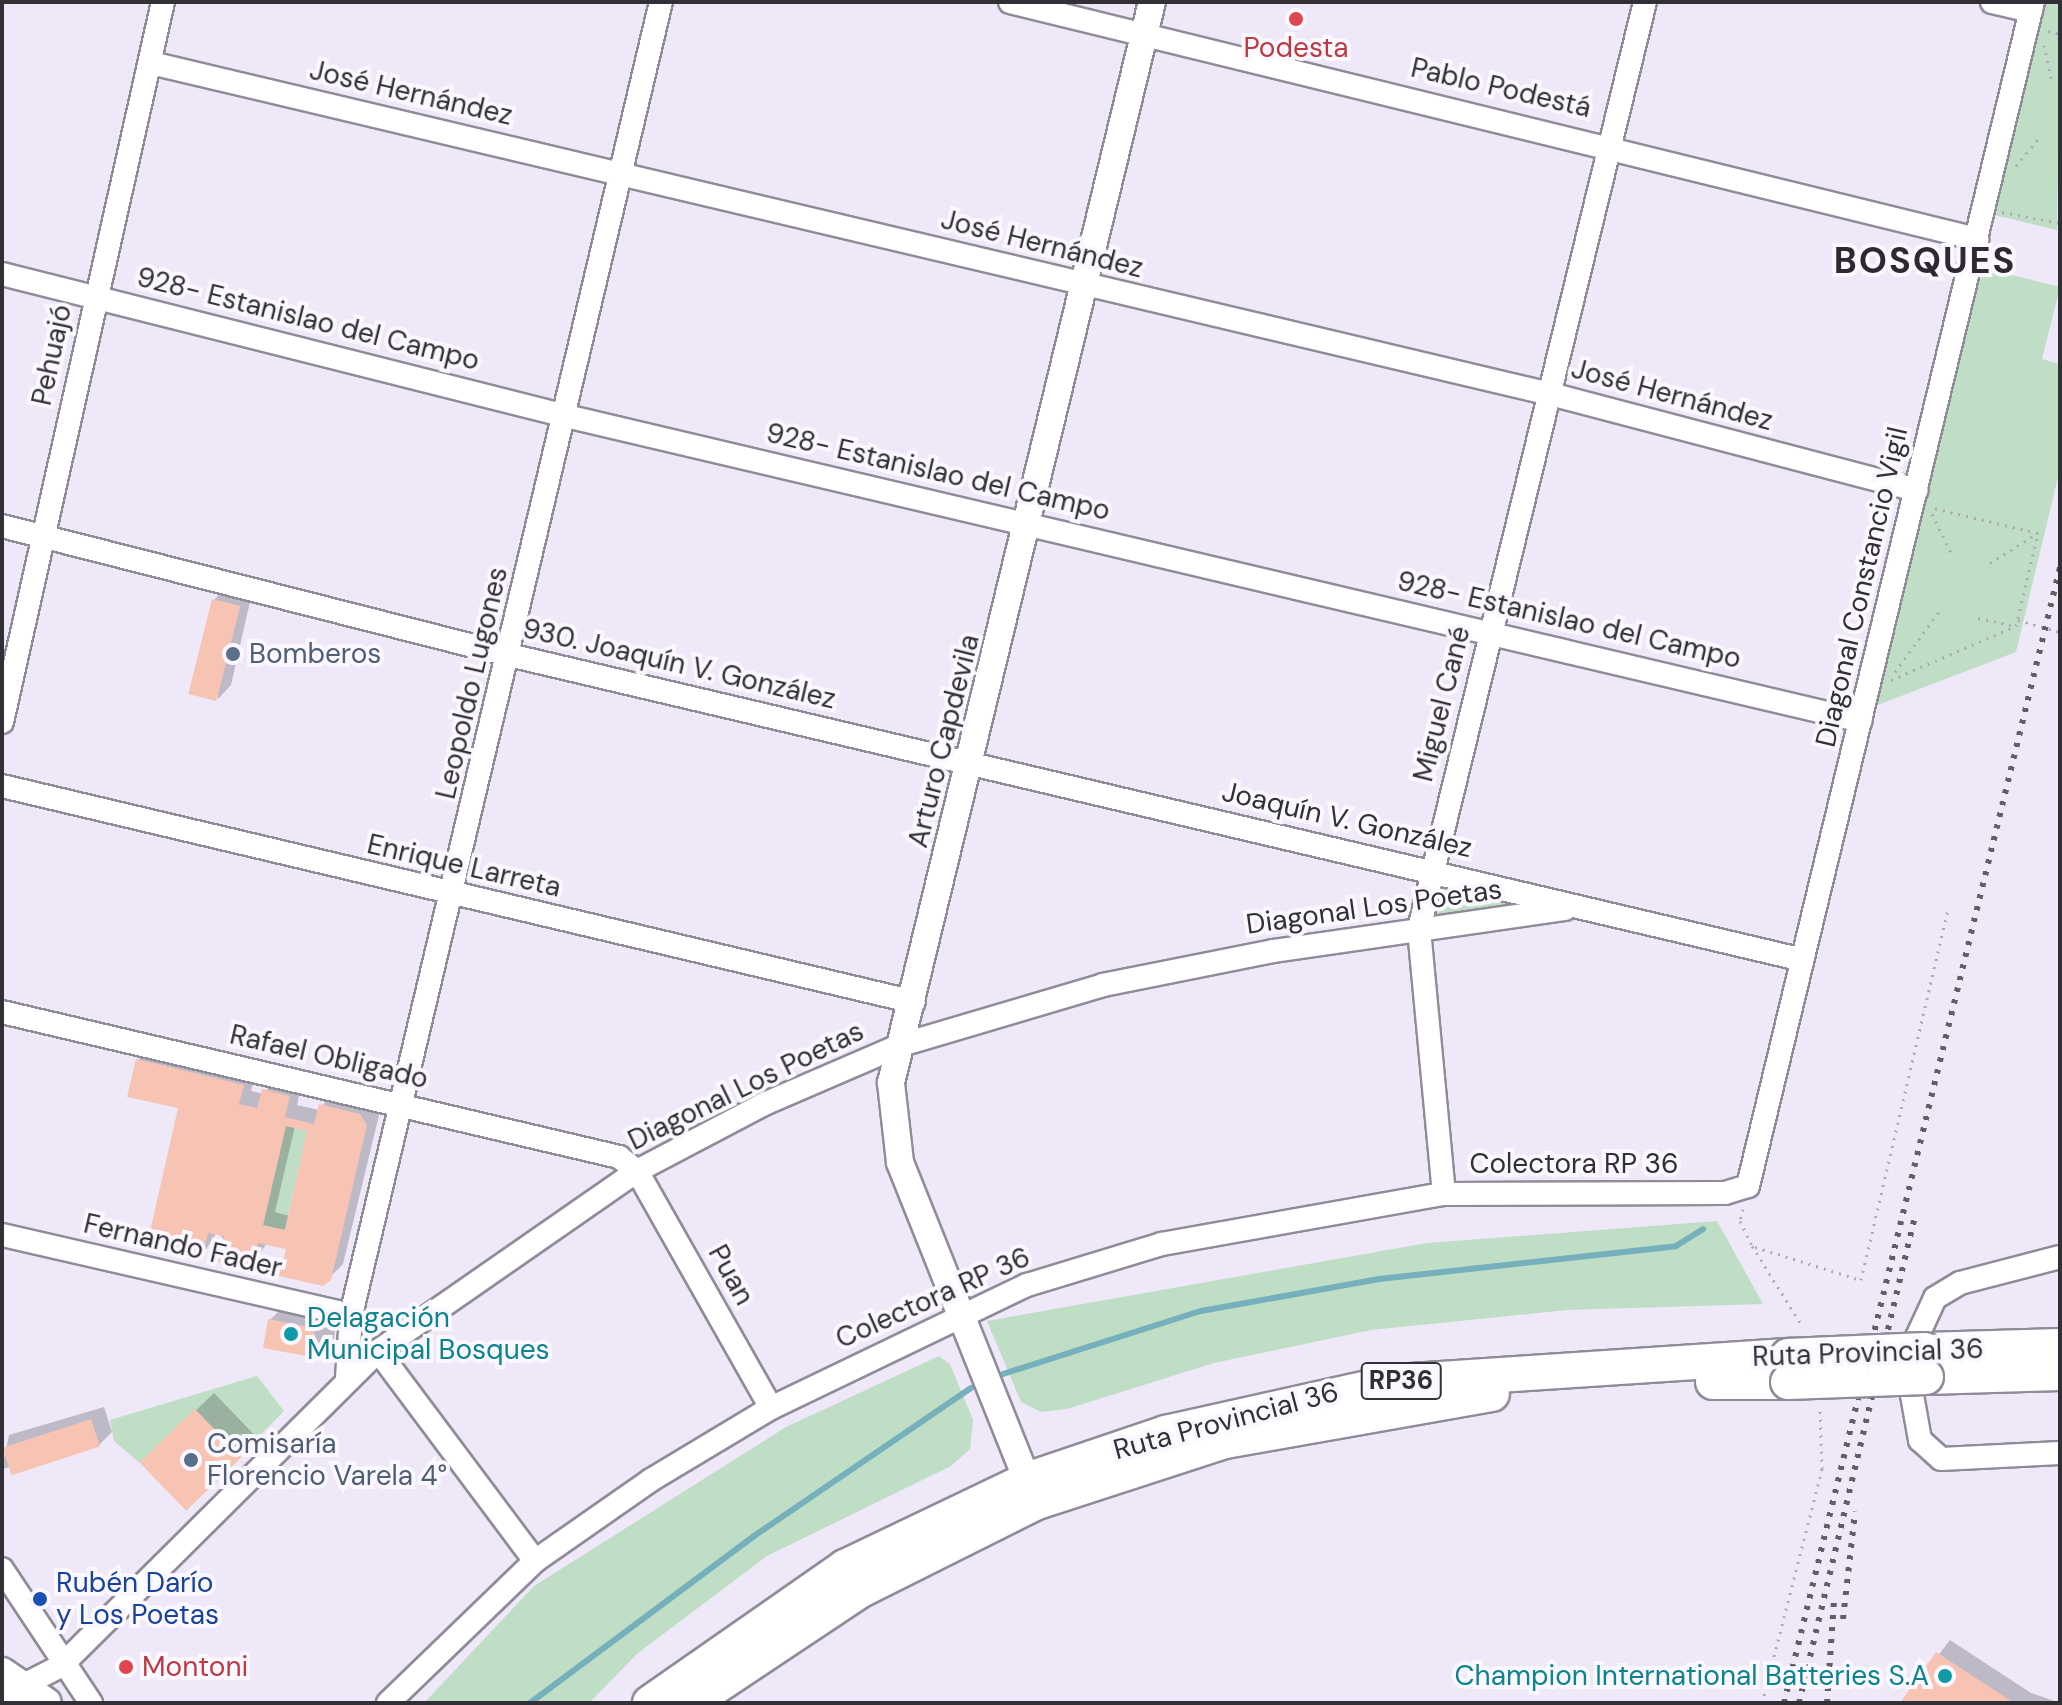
<!DOCTYPE html>
<html>
<head>
<meta charset="utf-8">
<style>
	body { margin:0 }
	#map { position:relative; width:2062px; height:1705px; overflow:hidden; background:#eee8f8; font-family:"DM Sans",sans-serif }
	div>[style] { position:absolute }
	[style*='--x'] { left:calc(var(--x)*1px); top:calc(var(--y)*1px); width:calc(var(--w)*1px); rotate:calc(var(--a)*1deg) }
	.green>* { inset:0; background:#c0dec6; transform-origin:0 0 }
	.shadow>* { inset:0; background:#0003; transform-origin:0 0 }
	.stream>* { height:6px; margin:-3px; padding:0 3px; transform-origin:3px; border-radius:3px; background:#76b0bd }
	.building>* { inset:0; background:#f7c4b3; transform-origin:0 0 }
	.path>* { height:3px; margin-top:-1.5px; transform-origin:0; background:repeating-linear-gradient(90deg,#afaab7 0 2px,transparent 0 8px) }
	.roads { filter:drop-shadow(2px 0 #908b99) drop-shadow(-2px 0 #908b99) drop-shadow(0 2px #908b99) drop-shadow(0 -2px #908b99) }
	.minor>* { height:22px; margin:-11px; padding:0 11px; transform-origin:11px; border-radius:11px; background:#fff }
	.tertiary>* { height:26px; margin:-13px; padding:0 13px; transform-origin:13px; border-radius:13px; background:#fff }
	.secondary>* { height:30px; margin:-15px; padding:0 15px; transform-origin:15px; border-radius:15px; background:#fff }
	.primary>* { height:34px; margin:-17px; padding:0 17px; transform-origin:17px; border-radius:17px; background:#fff }
	.rail>* { height:6px; margin-top:-3px; transform-origin:0; background:repeating-linear-gradient(90deg,#615e66 0 4px,transparent 0 12px) }
	.bridges { filter:drop-shadow(2px 0 #908b99) drop-shadow(-2px 0 #908b99) drop-shadow(0 2px #908b99) drop-shadow(0 -2px #908b99) }
	.primary-bridge>* { height:34px; margin:-17px; padding:0 17px; transform-origin:17px; border-radius:17px; background:#fff }
	.dots>* { width:22px; height:22px; translate:-50% -50%; box-sizing:border-box; border:4px solid #faf7fe; border-radius:50% }
	span { translate:-50% -50%; white-space:nowrap; text-align:center; line-height:1.15; -webkit-text-stroke:8px #faf7fe; paint-order:stroke }
	.shield-label span { padding:2px 6px; background:#faf7fe; border:2px solid; border-radius:6px; -webkit-text-stroke-width:0 }
	.shield-label { font-size:26px; color:#323036; font-weight:700 }
	.health-label { font-size:28px; color:#be3a42 }
	.left { translate:0 -50%; text-align:left }
	.street-label { font-size:28px; color:#323036 }
	.service-label { font-size:28px; color:#4e5e75 }
	.culture-label { font-size:28px; color:#0d838f }
	.right { translate:-100% -50%; text-align:right }
	.transit-label { font-size:28px; color:#164399 }
	.district-label { font-size:36px; color:#2d2833; font-weight:700; letter-spacing:2px }
	.frame { position:absolute; inset:0; border:4px solid #323036; pointer-events:none }
</style>
</head>
<body>
<div id="map">
	<div class="green">
		<i style="clip-path:polygon(2040px 2px,2060px 2px,2057px 230px,1990px 214px)"></i>
		<i style="clip-path:polygon(1991px 270px,2060px 287px,2042px 359px,2060px 364px,2060px 469px,2016px 652px,1875px 706px,1977px 281px)"></i>
		<i style="clip-path:polygon(1437px 877px,1558px 906px,1432px 919px)"></i>
		<i style="left:286px;top:1126px;width:22px;height:102px;rotate:13deg"></i>
		<i style="clip-path:polygon(1717px 1221px,1763px 1304px,1567px 1310px,1371px 1330px,1214px 1363px,1067px 1409px,1041px 1412px,1021px 1402px,987px 1321px,1427px 1243px)"></i>
		<i style="clip-path:polygon(939px 1356px,950px 1364px,973px 1420px,970px 1449px,951px 1466px,767px 1556px,638px 1653px,589px 1703px,424px 1703px,534px 1586px,786px 1427px)"></i>
		<i style="clip-path:polygon(257px 1376px,284px 1411px,238px 1458px,195px 1410px,140px 1463px,114px 1441px,110px 1420px)"></i>
	</div>
	<div class="shadow">
		<i style="clip-path:polygon(227px 587px,252px 593px,231px 685px,218px 699px,214px 600px)"></i>
		<i style="clip-path:polygon(evenodd,151px 1047px,256px 1072px,251px 1091px,263px 1094px,277px 1077px,302px 1083px,297px 1105px,319px 1110px,334px 1091px,380px 1111px,343px 1264px,329px 1278px,288px 1248px,267px 1243px,251px 1267px,217px 1232px,202px 1256px,180px 1107px,138px 1060px,151px 1047px,295px 1126px,310px 1130px,290px 1216px,275px 1212px,295px 1126px)"></i>
		<i style="clip-path:polygon(288px 1302px,337px 1321px,334px 1338px,316px 1356px,270px 1320px)"></i>
		<i style="left:214px;top:1393px;width:63px;height:100px;rotate:46deg"></i>
		<i style="clip-path:polygon(104px 1407px,112px 1432px,99px 1445px,2px 1469px,9px 1435px)"></i>
		<i style="clip-path:polygon(1950px 1640px,2031px 1693px,2060px 1703px,1902px 1703px)"></i>
	</div>
	<div class="stream">
		<i style="--x:1003;--y:1374;--w:208;--a:-17.7"></i>
		<i style="--x:1201;--y:1311;--w:181;--a:-10.2"></i>
		<i style="--x:1379;--y:1279;--w:299;--a:-6.3"></i>
		<i style="--x:1676;--y:1246;--w:32;--a:-32"></i>
		<i style="--x:530;--y:1703;--w:279;--a:-36.7"></i>
		<i style="--x:754;--y:1536;--w:263;--a:-34.3"></i>
	</div>
	<div class="building">
		<i style="left:212px;top:599px;width:29px;height:98px;rotate:14deg"></i>
		<i style="clip-path:polygon(evenodd,136px 1059px,244px 1085px,239px 1104px,257px 1108px,262px 1089px,290px 1096px,285px 1117px,314px 1124px,319px 1104px,360px 1114px,367px 1125px,331px 1280px,323px 1286px,279px 1276px,286px 1249px,258px 1243px,252px 1270px,218px 1262px,224px 1236px,208px 1233px,202px 1258px,147px 1245px,178px 1108px,127px 1097px,136px 1059px,286px 1126px,307px 1131px,285px 1230px,263px 1225px,286px 1126px)"></i>
		<i style="clip-path:polygon(268px 1319px,314px 1328px,317px 1358px,263px 1348px)"></i>
		<i style="left:195px;top:1409px;width:67px;height:77px;rotate:46deg"></i>
		<i style="left:91px;top:1419px;width:29px;height:93px;rotate:72deg"></i>
		<i style="clip-path:polygon(1936px 1652px,2014px 1703px,1900px 1703px)"></i>
	</div>
	<div class="path">
		<i style="--x:2048;--y:31;--w:12;--a:14"></i>
		<i style="--x:2044;--y:45;--w:40;--a:78"></i>
		<i style="--x:2016;--y:166;--w:36;--a:-51"></i>
		<i style="--x:2002;--y:212;--w:59;--a:10.7"></i>
		<i style="--x:1932;--y:514;--w:46;--a:64"></i>
		<i style="--x:1990;--y:563;--w:57;--a:-32"></i>
		<i style="--x:1978;--y:618;--w:39;--a:12"></i>
		<i style="--x:2018;--y:620;--w:44;--a:15.9"></i>
		<i style="--x:1895;--y:672;--w:77;--a:-54"></i>
		<i style="--x:1891;--y:680;--w:136;--a:-23.4"></i>
		<i style="--x:2016;--y:626;--w:96;--a:-76.7"></i>
		<i style="--x:2038;--y:533;--w:108;--a:-166.6"></i>
		<i style="--x:1743;--y:1209;--w:12;--a:104"></i>
		<i style="--x:1740;--y:1221;--w:28;--a:64"></i>
		<i style="--x:1752;--y:1246;--w:96;--a:57.8"></i>
		<i style="--x:1755;--y:1247;--w:111;--a:17.3"></i>
		<i style="--x:1861;--y:1280;--w:382;--a:-76.8"></i>
		<i style="--x:1762;--y:1703;--w:242;--a:-75.6"></i>
		<i style="--x:1822;--y:1469;--w:61;--a:-91.9"></i>
	</div>
	<div class="roads">
		<div class="minor">
			<i style="--x:1010;--y:2;--w:996;--a:13.77"></i>
			<i style="--x:1992;--y:2;--w:40;--a:13"></i>
			<i style="--x:151;--y:63;--w:1438;--a:13.31"></i>
			<i style="--x:1550;--y:394;--w:379;--a:14.7"></i>
			<i style="--x:2;--y:274;--w:582;--a:14.13"></i>
			<i style="--x:566;--y:416;--w:1330;--a:13.25"></i>
			<i style="--x:2;--y:526;--w:523;--a:14.28"></i>
			<i style="--x:509;--y:655;--w:1329;--a:13.26"></i>
			<i style="--x:2;--y:722;--w:738;--a:-77.4"></i>
			<i style="--x:2;--y:786;--w:937;--a:13.32"></i>
			<i style="--x:2;--y:1012;--w:634;--a:13.22"></i>
			<i style="--x:619;--y:1157;--w:23;--a:38"></i>
			<i style="--x:637;--y:1171;--w:272;--a:60.5"></i>
			<i style="--x:1444;--y:1194;--w:266;--a:-95.4"></i>
			<i style="--x:1419;--y:929;--w:954;--a:-76.3"></i>
			<i style="--x:2;--y:1235;--w:358;--a:12.9"></i>
			<i style="--x:2060;--y:1257;--w:103;--a:165.4"></i>
			<i style="--x:1960;--y:1283;--w:29;--a:149"></i>
			<i style="--x:1935;--y:1298;--w:43;--a:114.8"></i>
			<i style="--x:1917;--y:1337;--w:58;--a:94.9"></i>
			<i style="--x:1912;--y:1395;--w:46;--a:79.9"></i>
			<i style="--x:1920;--y:1440;--w:28;--a:42"></i>
			<i style="--x:1941;--y:1459;--w:119;--a:-2.9"></i>
			<i style="--x:378;--y:1351;--w:262;--a:53.2"></i>
			<i style="--x:347;--y:1378;--w:63;--a:-86.4"></i>
			<i style="--x:351;--y:1315;--w:1349;--a:-76.72"></i>
			<i style="--x:2;--y:1569;--w:161;--a:56.4"></i>
			<i style="--x:2;--y:1696;--w:66;--a:-27"></i>
			<i style="--x:61;--y:1666;--w:447;--a:-44.8"></i>
			<i style="--x:378;--y:1351;--w:315;--a:-34.8"></i>
			<i style="--x:637;--y:1171;--w:144;--a:-27.8"></i>
			<i style="--x:764;--y:1104;--w:149;--a:-23.3"></i>
			<i style="--x:901;--y:1045;--w:211;--a:-16.5"></i>
			<i style="--x:1103;--y:985;--w:173;--a:-11.3"></i>
			<i style="--x:1273;--y:951;--w:295;--a:-8.2"></i>
			<i style="--x:388;--y:1703;--w:204;--a:-44"></i>
			<i style="--x:535;--y:1561;--w:141;--a:-34.9"></i>
			<i style="--x:651;--y:1480;--w:140;--a:-31"></i>
			<i style="--x:771;--y:1408;--w:284;--a:-25.7"></i>
			<i style="--x:1027;--y:1285;--w:141;--a:-16.9"></i>
			<i style="--x:1162;--y:1244;--w:286;--a:-10.1"></i>
			<i style="--x:1444;--y:1194;--w:281;--a:-0.2"></i>
			<i style="--x:1725;--y:1193;--w:24;--a:-17"></i>
			<i style="--x:1748;--y:1186;--w:1218;--a:-76.47"></i>
		</div>
		<div class="tertiary">
			<i style="--x:1027;--y:1480;--w:342;--a:-111.8"></i>
			<i style="--x:900;--y:1162;--w:80;--a:-96.5"></i>
			<i style="--x:891;--y:1083;--w:1112;--a:-76.43"></i>
		</div>
		<div class="secondary">
			<i style="--x:2;--y:1673;--w:53;--a:34.3"></i>
		</div>
		<div class="primary">
			<i style="--x:1925;--y:1350;--w:135;--a:-1.7"></i>
			<i style="--x:1926;--y:1377;--w:134;--a:-1.7"></i>
			<i style="--x:1713;--y:1382;--w:75;--a:0"></i>
			<i style="--x:650;--y:1703;--w:238;--a:-34.9"></i>
			<i style="--x:845;--y:1567;--w:202;--a:-25.5"></i>
			<i style="--x:1027;--y:1480;--w:147;--a:-18.7"></i>
			<i style="--x:1166;--y:1433;--w:234;--a:-12.6"></i>
			<i style="--x:1394;--y:1382;--w:395;--a:-3.8"></i>
			<i style="--x:691;--y:1703;--w:202;--a:-33.7"></i>
			<i style="--x:859;--y:1591;--w:199;--a:-26.6"></i>
			<i style="--x:1037;--y:1502;--w:198;--a:-18"></i>
			<i style="--x:1225;--y:1441;--w:271;--a:-10"></i>
		</div>
	</div>
	<div class="rail">
		<i style="--x:1843;--y:1619;--w:108;--a:-83.6"></i>
		<i style="--x:1784;--y:1703;--w:1169;--a:-76.34"></i>
		<i style="--x:1799;--y:1703;--w:500;--a:-76.6"></i>
		<i style="--x:1827;--y:1703;--w:104;--a:-86.1"></i>
	</div>
	<div class="bridges">
		<div class="primary-bridge">
			<i style="--x:1788;--y:1356;--w:137;--a:-2.5"></i>
			<i style="--x:1788;--y:1382;--w:138;--a:-2.1"></i>
		</div>
	</div>
	<div class="dots">
		<i style="left:1296px;top:19px;background:#e0444e"></i>
		<i style="left:233px;top:654px;background:#5c6f8a"></i>
		<i style="left:291px;top:1334px;background:#0f9aa8"></i>
		<i style="left:191px;top:1460px;background:#5c6f8a"></i>
		<i style="left:40px;top:1599px;background:#1a4fb4"></i>
		<i style="left:126px;top:1667px;background:#e0444e"></i>
		<i style="left:1945px;top:1676px;background:#0f9aa8"></i>
	</div>
	<div class="shield-label">
		<span style="left:1401px;top:1381px">RP36</span>
	</div>
	<div class="health-label">
		<span style="left:1296px;top:48px">Podesta</span>
		<span class="left" style="left:142px;top:1667px">Montoni</span>
	</div>
	<div class="street-label">
		<span style="left:1501px;top:88px;rotate:13deg">Pablo Podestá</span>
		<span style="left:411px;top:93px;rotate:13deg">José Hernández</span>
		<span style="left:1042px;top:244px;rotate:14deg">José Hernández</span>
		<span style="left:308px;top:319px;rotate:14deg">928- Estanislao del Campo</span>
		<span style="left:52px;top:355px;rotate:-78deg">Pehuajó</span>
		<span style="left:1672px;top:395px;rotate:15deg">José Hernández</span>
		<span style="left:938px;top:472px;rotate:13deg">928- Estanislao del Campo</span>
		<span style="left:1862px;top:587px;rotate:-77deg">Diagonal Constancio Vigil</span>
		<span style="left:1569px;top:620px;rotate:13deg">928- Estanislao del Campo</span>
		<span style="left:679px;top:664px;rotate:13deg">930. Joaquín V. González</span>
		<span style="left:472px;top:683px;rotate:-77deg">Leopoldo Lugones</span>
		<span style="left:1442px;top:704px;rotate:-76deg">Miguel Cané</span>
		<span style="left:944px;top:741px;rotate:-76deg">Arturo Capdevila</span>
		<span style="left:1347px;top:820px;rotate:13deg">Joaquín V. González</span>
		<span style="left:464px;top:866px;rotate:13deg">Enrique Larreta</span>
		<span style="left:1374px;top:907px;rotate:-8deg">Diagonal Los Poetas</span>
		<span style="left:329px;top:1057px;rotate:13deg">Rafael Obligado</span>
		<span style="left:746px;top:1086px;rotate:-26deg">Diagonal Los Poetas</span>
		<span style="left:1574px;top:1164px">Colectora RP 36</span>
		<span style="left:183px;top:1246px;rotate:13deg">Fernando Fader</span>
		<span style="left:731px;top:1275px;rotate:61deg">Puan</span>
		<span style="left:933px;top:1298px;rotate:-24deg">Colectora RP 36</span>
		<span style="left:1868px;top:1353px;rotate:-2deg">Ruta Provincial 36</span>
		<span style="left:1226px;top:1421px;rotate:-15deg">Ruta Provincial 36</span>
	</div>
	<div class="service-label">
		<span class="left" style="left:249px;top:654px">Bomberos</span>
		<span class="left" style="left:207px;top:1460px">Comisaría<br>Florencio Varela 4°</span>
	</div>
	<div class="culture-label">
		<span class="left" style="left:307px;top:1334px">Delagación<br>Municipal Bosques</span>
		<span class="right" style="left:1929px;top:1676px">Champion International Batteries S.A</span>
	</div>
	<div class="transit-label">
		<span class="left" style="left:56px;top:1599px">Rubén Darío<br>y Los Poetas</span>
	</div>
	<div class="district-label">
		<span style="left:1925px;top:261px">BOSQUES</span>
	</div>
	<div class="frame"></div>
</div>
</body>
</html>
